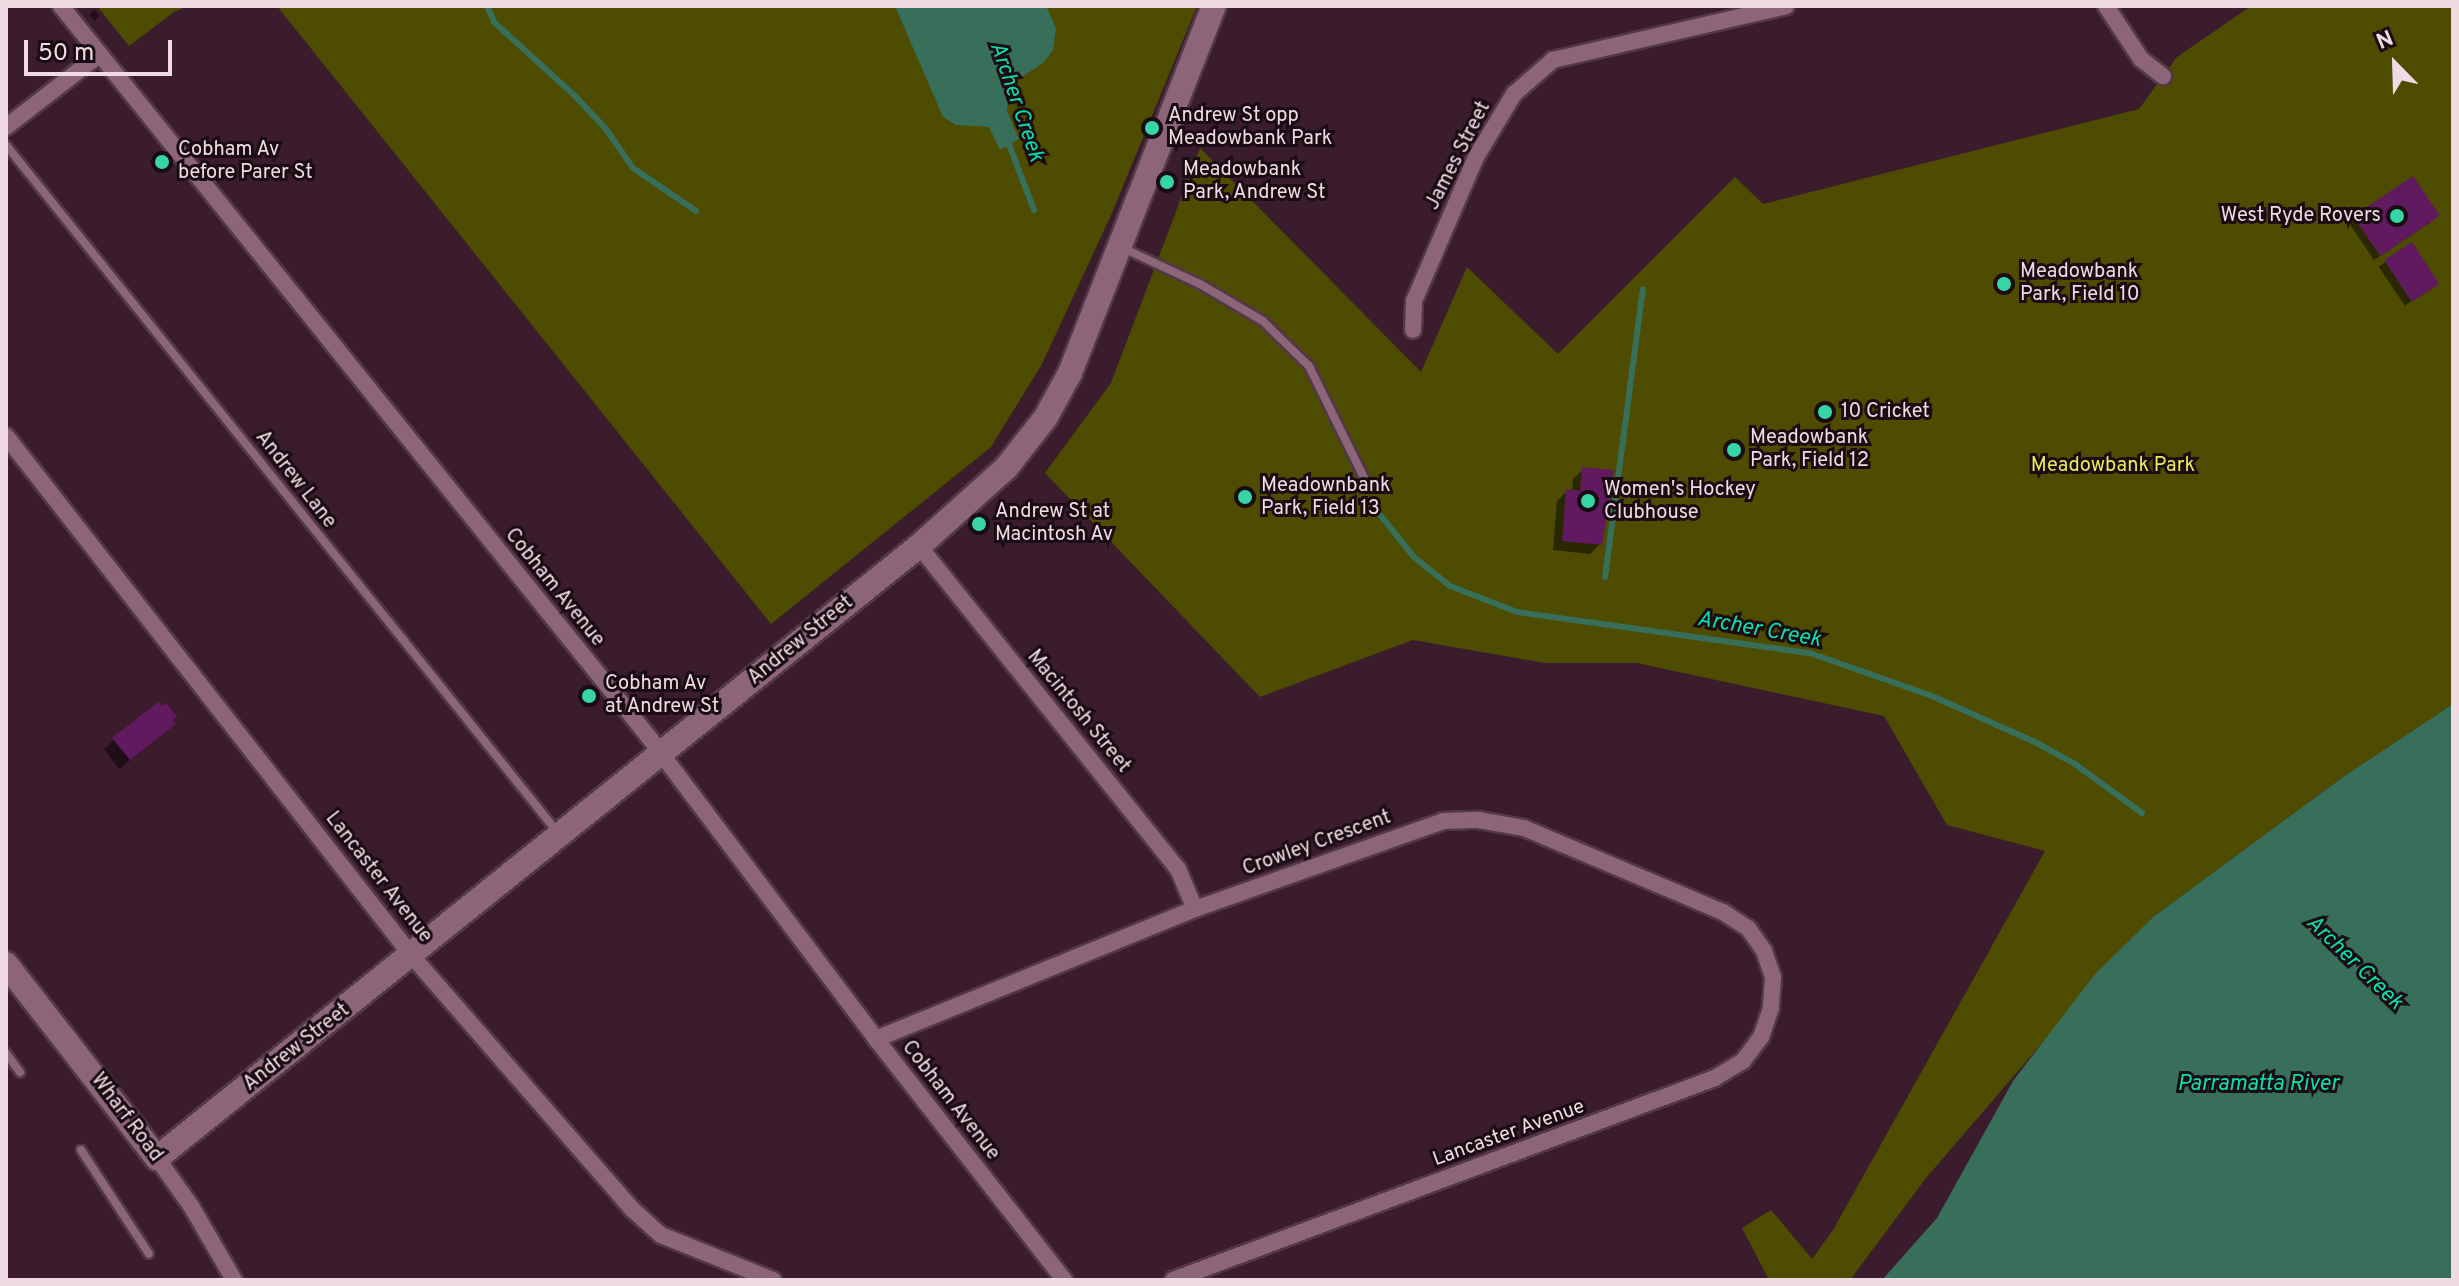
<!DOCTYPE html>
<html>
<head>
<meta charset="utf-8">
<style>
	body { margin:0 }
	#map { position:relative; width:2459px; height:1286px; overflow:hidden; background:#3b1c2c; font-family:Overpass,sans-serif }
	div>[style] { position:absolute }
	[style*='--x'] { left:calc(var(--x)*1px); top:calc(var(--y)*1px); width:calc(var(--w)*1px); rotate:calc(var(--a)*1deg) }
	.green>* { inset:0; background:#4d4c00 }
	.water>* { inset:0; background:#376f5b }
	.shadow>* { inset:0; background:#0007; transform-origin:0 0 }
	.stream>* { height:6px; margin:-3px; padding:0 3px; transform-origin:3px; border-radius:3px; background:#376f5b }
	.building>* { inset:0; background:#611960; transform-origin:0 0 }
	.roads { filter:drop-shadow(2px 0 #533847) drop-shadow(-2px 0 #533847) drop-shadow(0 2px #533847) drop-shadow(0 -2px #533847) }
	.lane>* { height:8px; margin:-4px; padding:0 4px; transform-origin:4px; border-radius:4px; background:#8c6678 }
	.street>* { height:16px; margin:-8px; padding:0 8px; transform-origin:8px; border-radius:8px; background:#8c6678 }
	.secondary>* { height:24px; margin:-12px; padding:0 12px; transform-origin:12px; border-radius:12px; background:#8c6678 }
	.dots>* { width:22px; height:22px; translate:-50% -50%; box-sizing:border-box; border:4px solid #1a0c13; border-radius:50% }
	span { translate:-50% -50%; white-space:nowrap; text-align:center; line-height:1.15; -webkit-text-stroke:6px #1a0c13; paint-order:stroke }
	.poi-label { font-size:20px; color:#f0dbe4 }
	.left { translate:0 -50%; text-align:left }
	.right { translate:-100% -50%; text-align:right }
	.street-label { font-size:20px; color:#f0dbe4 }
	.park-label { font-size:20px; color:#ecea5d }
	.water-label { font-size:22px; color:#0edeab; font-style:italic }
	.frame { position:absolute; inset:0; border:8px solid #f0dbe4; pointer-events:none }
	.north { position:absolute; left:2355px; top:24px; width:80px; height:80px; -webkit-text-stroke:6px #1a0c13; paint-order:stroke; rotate:337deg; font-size:22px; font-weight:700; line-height:32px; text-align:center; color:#f0dbe4 }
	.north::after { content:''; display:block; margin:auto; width:28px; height:36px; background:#f0dbe4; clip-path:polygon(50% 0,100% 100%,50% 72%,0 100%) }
	.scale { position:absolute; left:24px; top:40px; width:148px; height:36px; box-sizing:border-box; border:4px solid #f0dbe4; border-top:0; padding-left:10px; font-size:24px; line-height:28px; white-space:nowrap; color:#f0dbe4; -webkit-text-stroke:6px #1a0c13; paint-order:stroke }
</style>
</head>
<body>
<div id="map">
	<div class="green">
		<i style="clip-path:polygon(97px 6px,188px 6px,174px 12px,129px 46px)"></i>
		<i style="clip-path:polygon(277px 6px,1197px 6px,1112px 213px,1042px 364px,991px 447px,771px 624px)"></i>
		<i style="clip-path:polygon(2251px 6px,2453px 6px,2453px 704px,2343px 777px,2153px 917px,2095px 974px,2049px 1035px,1926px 1178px,1850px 1280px,1769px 1280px,1742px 1228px,1771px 1210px,1812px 1259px,1833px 1230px,2045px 851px,1947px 825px,1884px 716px,1637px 663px,1545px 663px,1413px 640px,1260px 697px,1045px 473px,1111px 383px,1200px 148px,1421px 372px,1467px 267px,1558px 354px,1735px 177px,1763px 204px,2139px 109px,2177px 57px)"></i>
	</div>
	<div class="water">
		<i style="clip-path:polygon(895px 6px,1046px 6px,1056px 28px,1053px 50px,1043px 63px,1016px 81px,1009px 95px,1007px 111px,1019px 139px,1000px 150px,989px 127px,956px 125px,943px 117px)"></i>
		<i style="clip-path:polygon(2453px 704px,2453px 1280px,1882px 1280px,1937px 1218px,2013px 1081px,2095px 974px,2153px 917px,2343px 777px)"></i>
	</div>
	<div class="shadow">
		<i style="left:94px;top:10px;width:8px;height:7px;rotate:45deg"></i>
		<i style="clip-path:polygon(2355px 217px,2431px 222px,2374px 260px,2349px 223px)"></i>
		<i style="left:2411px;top:245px;width:47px;height:39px;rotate:56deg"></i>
		<i style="clip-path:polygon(1583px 470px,1600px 544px,1590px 554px,1553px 550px,1557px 501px,1567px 491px,1572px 492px,1573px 479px)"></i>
		<i style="clip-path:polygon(164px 733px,119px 769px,104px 749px,114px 740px)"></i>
	</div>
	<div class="stream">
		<i style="--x:487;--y:6;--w:17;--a:66"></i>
		<i style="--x:494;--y:22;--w:111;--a:42.4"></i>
		<i style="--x:576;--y:97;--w:44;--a:46.8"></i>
		<i style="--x:606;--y:129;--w:47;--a:55.3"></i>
		<i style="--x:633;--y:168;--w:76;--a:34.3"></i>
		<i style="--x:1007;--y:139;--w:76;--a:69.2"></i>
		<i style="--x:1373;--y:506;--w:65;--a:51.2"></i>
		<i style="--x:1414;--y:557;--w:46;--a:38.9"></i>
		<i style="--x:1450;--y:586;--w:72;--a:21.2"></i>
		<i style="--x:1517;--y:612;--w:296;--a:8"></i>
		<i style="--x:1810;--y:653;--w:129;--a:19.4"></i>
		<i style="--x:1932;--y:696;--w:113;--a:24.1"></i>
		<i style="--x:2035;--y:742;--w:46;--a:28.8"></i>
		<i style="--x:2075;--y:764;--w:83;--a:36.2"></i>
		<i style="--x:1605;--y:577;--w:290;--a:-82.5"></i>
	</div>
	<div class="building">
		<i style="left:2413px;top:176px;width:48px;height:72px;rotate:56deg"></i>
		<i style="left:2412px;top:242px;width:50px;height:33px;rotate:57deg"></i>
		<i style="clip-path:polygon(1582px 467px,1614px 470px,1602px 545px,1562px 541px,1566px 489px,1580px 491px)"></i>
		<i style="clip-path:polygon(158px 702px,162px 706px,166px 703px,177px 716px,173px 720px,176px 724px,130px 760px,112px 738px)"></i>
	</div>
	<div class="roads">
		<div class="lane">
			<i style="--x:6;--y:145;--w:883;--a:51.25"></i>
			<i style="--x:1123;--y:248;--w:85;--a:25.1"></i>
			<i style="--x:1200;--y:284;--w:73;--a:30.4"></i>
			<i style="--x:1263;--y:321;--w:20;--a:45"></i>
			<i style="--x:1277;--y:335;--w:45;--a:44.1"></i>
			<i style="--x:1309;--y:366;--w:134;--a:63.8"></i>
			<i style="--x:6;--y:1053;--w:24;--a:54"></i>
			<i style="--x:81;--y:1150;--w:124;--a:56.8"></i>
		</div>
		<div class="street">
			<i style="--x:61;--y:6;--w:937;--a:51.2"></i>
			<i style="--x:648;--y:736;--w:379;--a:53"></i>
			<i style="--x:876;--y:1039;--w:306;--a:52"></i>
			<i style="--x:2106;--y:6;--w:64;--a:56.6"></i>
			<i style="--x:2141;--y:59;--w:28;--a:38"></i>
			<i style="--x:6;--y:127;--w:119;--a:-37.8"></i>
			<i style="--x:1413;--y:330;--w:29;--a:-88"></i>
			<i style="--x:1414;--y:301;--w:157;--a:-66.7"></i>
			<i style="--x:1476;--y:157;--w:74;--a:-58.9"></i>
			<i style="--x:1514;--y:94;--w:52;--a:-41.1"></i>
			<i style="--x:1553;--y:60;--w:239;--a:-13"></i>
			<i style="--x:6;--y:436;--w:660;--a:52.02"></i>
			<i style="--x:412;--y:956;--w:335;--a:49"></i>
			<i style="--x:632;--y:1209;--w:39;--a:42"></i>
			<i style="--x:661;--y:1235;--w:121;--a:21.9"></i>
			<i style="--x:919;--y:546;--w:414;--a:51.3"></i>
			<i style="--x:1178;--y:869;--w:43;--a:67"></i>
			<i style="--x:876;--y:1039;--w:344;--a:-22.2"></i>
			<i style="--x:1195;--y:909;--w:263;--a:-19.5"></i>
			<i style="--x:1443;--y:821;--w:36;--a:-2"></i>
			<i style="--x:1479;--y:820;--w:46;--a:10.1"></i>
			<i style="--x:1524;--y:828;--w:216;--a:22.9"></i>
			<i style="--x:1723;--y:912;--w:30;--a:33"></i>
			<i style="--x:1748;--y:928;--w:28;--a:55"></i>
			<i style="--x:1764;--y:951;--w:28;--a:71"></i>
			<i style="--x:1773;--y:977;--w:31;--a:94"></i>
			<i style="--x:1771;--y:1008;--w:31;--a:109"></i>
			<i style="--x:1761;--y:1037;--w:30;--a:127"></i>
			<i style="--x:1743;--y:1061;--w:33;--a:149"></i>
			<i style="--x:1715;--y:1078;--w:578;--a:159.56"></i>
			<i style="--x:157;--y:1158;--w:59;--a:54.7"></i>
			<i style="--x:191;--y:1206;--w:86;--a:59.8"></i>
		</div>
		<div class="secondary">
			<i style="--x:6;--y:964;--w:246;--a:52.1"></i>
			<i style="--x:157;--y:1158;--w:977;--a:-38.77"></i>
			<i style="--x:919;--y:546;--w:117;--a:-41.9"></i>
			<i style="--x:1006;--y:468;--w:65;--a:-51.9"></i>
			<i style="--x:1046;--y:417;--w:50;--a:-61.4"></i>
			<i style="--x:1070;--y:373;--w:394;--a:-68.6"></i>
		</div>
	</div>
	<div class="dots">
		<i style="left:1152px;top:128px;background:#37d4a6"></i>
		<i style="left:162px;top:162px;background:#37d4a6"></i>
		<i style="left:1167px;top:182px;background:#37d4a6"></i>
		<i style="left:2397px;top:216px;background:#37d4a6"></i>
		<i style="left:2004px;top:284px;background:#37d4a6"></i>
		<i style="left:1825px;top:412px;background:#37d4a6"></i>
		<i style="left:1734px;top:450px;background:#37d4a6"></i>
		<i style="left:1245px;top:497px;background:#37d4a6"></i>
		<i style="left:1588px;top:501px;background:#37d4a6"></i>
		<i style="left:979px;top:524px;background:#37d4a6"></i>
		<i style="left:589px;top:696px;background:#37d4a6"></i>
	</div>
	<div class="poi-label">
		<span class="left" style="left:1168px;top:128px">Andrew St opp<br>Meadowbank Park</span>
		<span class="left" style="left:178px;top:162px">Cobham Av<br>before Parer St</span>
		<span class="left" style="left:1183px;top:182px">Meadowbank<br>Park, Andrew St</span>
		<span class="right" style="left:2381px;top:216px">West Ryde Rovers</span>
		<span class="left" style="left:2020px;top:284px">Meadowbank<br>Park, Field 10</span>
		<span class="left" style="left:1841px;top:412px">10 Cricket</span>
		<span class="left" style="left:1750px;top:450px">Meadowbank<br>Park, Field 12</span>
		<span class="left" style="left:1261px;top:498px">Meadownbank<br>Park, Field 13</span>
		<span class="left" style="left:1604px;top:502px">Women's Hockey<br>Clubhouse</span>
		<span class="left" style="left:995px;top:524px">Andrew St at<br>Macintosh Av</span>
		<span class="left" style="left:605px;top:696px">Cobham Av<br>at Andrew St</span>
	</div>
	<div class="street-label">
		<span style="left:1459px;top:156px;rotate:-63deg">James Street</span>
		<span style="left:295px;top:480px;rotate:52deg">Andrew Lane</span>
		<span style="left:554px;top:588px;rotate:51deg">Cobham Avenue</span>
		<span style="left:801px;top:641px;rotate:-39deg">Andrew Street</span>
		<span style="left:1078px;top:712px;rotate:51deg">Macintosh Street</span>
		<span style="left:1317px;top:844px;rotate:-20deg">Crowley Crescent</span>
		<span style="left:378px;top:878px;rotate:52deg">Lancaster Avenue</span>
		<span style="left:297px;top:1048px;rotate:-38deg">Andrew Street</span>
		<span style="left:950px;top:1101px;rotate:52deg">Cobham Avenue</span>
		<span style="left:126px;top:1118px;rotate:53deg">Wharf Road</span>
		<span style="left:1509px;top:1134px;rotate:-20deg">Lancaster Avenue</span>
	</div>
	<div class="park-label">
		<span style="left:2113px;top:466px">Meadowbank Park</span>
	</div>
	<div class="water-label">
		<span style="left:1016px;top:102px;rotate:71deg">Archer Creek</span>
		<span style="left:1759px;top:630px;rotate:10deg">Archer Creek</span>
		<span style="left:2354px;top:963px;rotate:44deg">Archer Creek</span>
		<span style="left:2258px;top:1085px">Parramatta River</span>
	</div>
	<div class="frame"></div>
	<div class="north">N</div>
	<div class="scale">50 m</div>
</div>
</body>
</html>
